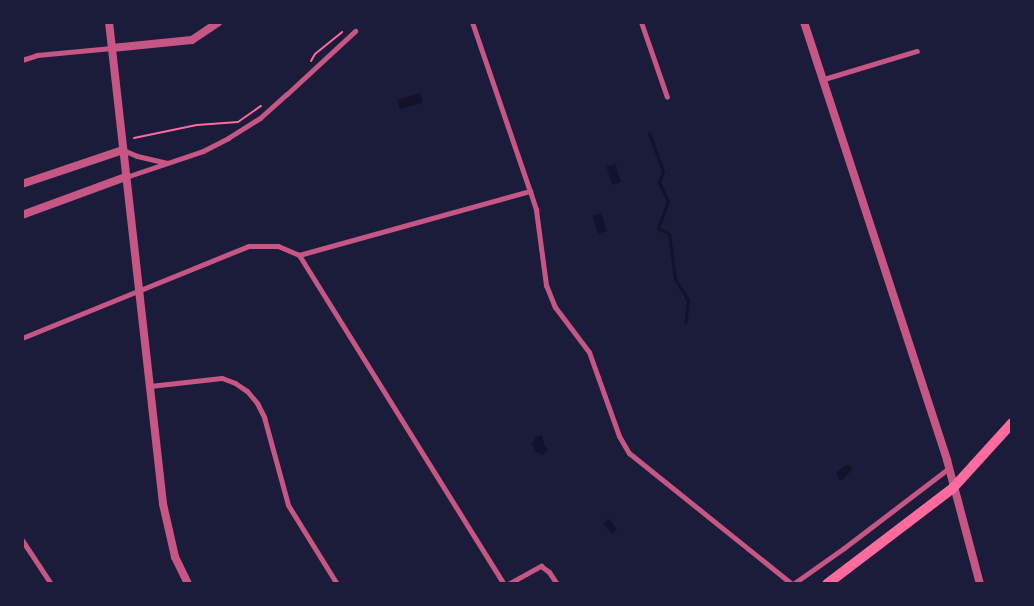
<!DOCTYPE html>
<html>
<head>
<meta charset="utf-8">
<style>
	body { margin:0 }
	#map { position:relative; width:1034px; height:606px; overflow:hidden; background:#1b1b3a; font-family:Poppins,sans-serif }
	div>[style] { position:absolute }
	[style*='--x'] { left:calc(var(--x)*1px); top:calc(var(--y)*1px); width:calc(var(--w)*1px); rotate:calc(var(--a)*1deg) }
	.water>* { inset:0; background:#12122b; transform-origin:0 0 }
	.stream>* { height:3px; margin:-1.5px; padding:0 1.5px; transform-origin:1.5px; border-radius:1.5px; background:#12122b }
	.path>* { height:2px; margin:-1px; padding:0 1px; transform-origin:1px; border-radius:1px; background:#ff6b9d }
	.minor>* { height:5px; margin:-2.5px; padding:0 2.5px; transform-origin:2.5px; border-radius:2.5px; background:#c65784 }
	.tertiary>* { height:8px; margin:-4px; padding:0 4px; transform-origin:4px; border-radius:4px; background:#c65784 }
	.primary>* { height:10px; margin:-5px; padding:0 5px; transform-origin:5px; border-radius:5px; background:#ff6b9d }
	span { translate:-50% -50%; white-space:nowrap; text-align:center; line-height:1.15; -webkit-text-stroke:4px #1b1b3a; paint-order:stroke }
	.frame { position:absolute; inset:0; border:24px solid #1b1b3a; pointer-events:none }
</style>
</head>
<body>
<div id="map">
	<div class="water">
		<i style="left:420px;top:93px;width:10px;height:24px;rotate:73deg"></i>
		<i style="left:615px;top:164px;width:19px;height:9px;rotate:72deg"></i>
		<i style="left:601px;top:213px;width:19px;height:9px;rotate:72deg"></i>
		<i style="clip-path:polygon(542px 435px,544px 445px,548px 450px,543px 455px,535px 452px,532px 444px,536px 437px)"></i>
		<i style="clip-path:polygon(848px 464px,853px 469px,842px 480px,839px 479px,836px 472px)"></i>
		<i style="clip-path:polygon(609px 519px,617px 530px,612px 534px,603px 523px)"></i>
	</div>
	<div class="stream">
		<i style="--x:649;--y:133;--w:40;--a:69.8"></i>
		<i style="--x:663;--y:171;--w:12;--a:110"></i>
		<i style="--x:659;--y:182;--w:21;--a:65"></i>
		<i style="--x:668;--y:201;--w:29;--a:110"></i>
		<i style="--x:658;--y:228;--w:13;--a:29"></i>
		<i style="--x:669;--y:234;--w:45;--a:82.4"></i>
		<i style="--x:675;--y:279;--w:25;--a:58"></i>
		<i style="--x:688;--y:300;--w:23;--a:97"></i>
	</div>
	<div class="path">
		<i style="--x:311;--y:61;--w:8;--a:-60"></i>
		<i style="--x:315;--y:54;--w:35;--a:-39"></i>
		<i style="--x:134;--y:138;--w:64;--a:-11.7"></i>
		<i style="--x:197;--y:125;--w:41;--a:-4.2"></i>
		<i style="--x:238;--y:122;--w:28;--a:-35"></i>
	</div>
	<div class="minor">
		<i style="--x:472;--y:22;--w:179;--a:71.1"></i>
		<i style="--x:530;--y:191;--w:20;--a:72"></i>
		<i style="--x:536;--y:210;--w:76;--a:82.4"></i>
		<i style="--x:546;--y:285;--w:24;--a:68"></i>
		<i style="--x:555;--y:307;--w:56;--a:52.9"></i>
		<i style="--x:589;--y:352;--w:89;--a:70.3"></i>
		<i style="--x:619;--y:436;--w:20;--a:60"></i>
		<i style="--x:629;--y:453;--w:209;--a:38.8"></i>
		<i style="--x:641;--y:22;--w:79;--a:70.9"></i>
		<i style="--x:22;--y:60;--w:16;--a:-18"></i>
		<i style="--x:37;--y:55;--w:75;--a:-5.3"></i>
		<i style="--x:824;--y:79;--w:97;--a:-16.8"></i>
		<i style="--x:123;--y:150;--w:15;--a:23"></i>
		<i style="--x:137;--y:156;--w:31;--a:13"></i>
		<i style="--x:126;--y:177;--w:81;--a:-18.7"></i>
		<i style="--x:203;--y:151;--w:28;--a:-27"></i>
		<i style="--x:228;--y:138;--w:38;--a:-32"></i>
		<i style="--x:260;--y:118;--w:36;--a:-42"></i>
		<i style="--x:287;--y:94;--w:93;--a:-42.8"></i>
		<i style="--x:299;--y:255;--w:388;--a:58.1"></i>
		<i style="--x:22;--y:338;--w:245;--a:-22.1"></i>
		<i style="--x:249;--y:246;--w:29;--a:0"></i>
		<i style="--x:278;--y:246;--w:23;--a:23"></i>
		<i style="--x:299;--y:255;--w:240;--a:-15.5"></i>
		<i style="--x:150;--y:386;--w:72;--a:-6.3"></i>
		<i style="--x:222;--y:378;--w:14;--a:21"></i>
		<i style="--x:235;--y:383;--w:14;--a:34"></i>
		<i style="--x:247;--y:391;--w:16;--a:50"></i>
		<i style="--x:257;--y:403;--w:16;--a:63"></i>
		<i style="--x:264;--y:417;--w:91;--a:74.7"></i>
		<i style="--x:288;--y:505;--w:93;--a:58.2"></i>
		<i style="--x:22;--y:540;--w:53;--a:56.6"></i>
		<i style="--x:508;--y:584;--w:38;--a:-29"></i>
		<i style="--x:541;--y:566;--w:10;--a:37"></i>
		<i style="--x:549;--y:572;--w:14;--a:56"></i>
		<i style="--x:793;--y:584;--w:62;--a:-35.2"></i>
		<i style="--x:844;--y:548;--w:132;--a:-37.3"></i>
	</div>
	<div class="tertiary">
		<i style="--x:109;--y:22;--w:485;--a:83.6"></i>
		<i style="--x:163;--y:504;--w:54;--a:77.2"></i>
		<i style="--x:175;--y:557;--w:30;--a:64"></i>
		<i style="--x:804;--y:22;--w:461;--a:71.9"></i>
		<i style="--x:947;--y:460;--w:128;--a:75.1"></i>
		<i style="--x:112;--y:48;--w:80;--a:-5.7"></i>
		<i style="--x:192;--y:40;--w:32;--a:-34"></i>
		<i style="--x:22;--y:184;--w:107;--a:-18.6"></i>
		<i style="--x:22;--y:215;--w:111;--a:-20.1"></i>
	</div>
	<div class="primary">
		<i style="--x:827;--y:584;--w:158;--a:-37.3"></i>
		<i style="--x:953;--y:488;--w:88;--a:-47.8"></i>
	</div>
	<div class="frame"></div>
</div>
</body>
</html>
